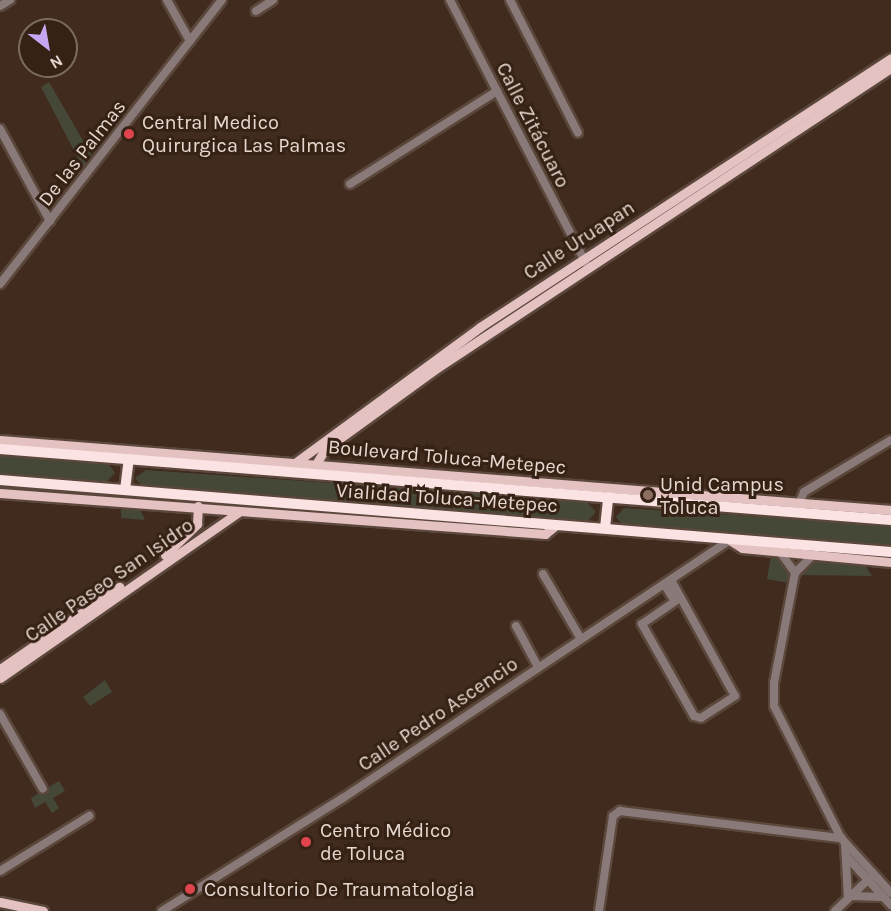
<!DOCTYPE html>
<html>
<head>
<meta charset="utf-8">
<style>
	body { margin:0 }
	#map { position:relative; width:891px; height:911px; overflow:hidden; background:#412b1f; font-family:Karla,sans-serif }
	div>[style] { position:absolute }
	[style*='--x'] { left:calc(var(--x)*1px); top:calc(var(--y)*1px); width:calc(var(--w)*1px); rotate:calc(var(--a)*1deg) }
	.green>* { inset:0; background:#454837 }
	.roads { filter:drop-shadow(2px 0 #5b473b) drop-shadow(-2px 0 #5b473b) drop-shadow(0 2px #5b473b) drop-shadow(0 -2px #5b473b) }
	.minor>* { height:8px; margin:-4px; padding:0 4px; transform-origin:4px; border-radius:4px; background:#8a7979 }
	.major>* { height:9px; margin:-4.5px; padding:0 4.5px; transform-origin:4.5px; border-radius:4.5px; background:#e4c2c2 }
	.highway>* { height:10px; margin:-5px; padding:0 5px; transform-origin:5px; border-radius:5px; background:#fce3e3 }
	.dots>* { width:16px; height:16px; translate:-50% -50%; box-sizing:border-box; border:3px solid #362215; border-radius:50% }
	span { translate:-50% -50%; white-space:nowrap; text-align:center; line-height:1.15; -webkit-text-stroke:6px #362215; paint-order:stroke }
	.poi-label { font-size:20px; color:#e6d8d0 }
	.left { translate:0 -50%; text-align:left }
	.street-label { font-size:20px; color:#e6d8d0 }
	.north { position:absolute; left:18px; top:18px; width:60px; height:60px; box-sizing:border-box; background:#362215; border:2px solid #7c6b60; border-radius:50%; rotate:149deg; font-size:16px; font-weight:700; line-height:24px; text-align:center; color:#e6d8d0 }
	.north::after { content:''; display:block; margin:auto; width:21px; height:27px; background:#c5a6f0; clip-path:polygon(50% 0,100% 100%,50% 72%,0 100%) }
</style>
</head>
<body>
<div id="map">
	<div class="green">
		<i style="clip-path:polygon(49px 82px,92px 156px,83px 168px,41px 87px)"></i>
		<i style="clip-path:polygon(0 455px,108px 463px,115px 473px,106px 482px,0 475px)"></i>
		<i style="clip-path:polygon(146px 470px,586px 501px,596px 512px,588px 521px,145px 489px,135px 478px)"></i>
		<i style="clip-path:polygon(121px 505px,139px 507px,145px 520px,121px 518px)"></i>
		<i style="clip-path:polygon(624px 508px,891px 525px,891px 548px,624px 527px,616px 517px)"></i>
		<i style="clip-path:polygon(771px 556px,782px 559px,790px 572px,788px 583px,767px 579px)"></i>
		<i style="clip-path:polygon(815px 559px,865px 565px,872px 576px,800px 575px)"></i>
		<i style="clip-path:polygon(105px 680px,112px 692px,90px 706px,83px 697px)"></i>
		<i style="clip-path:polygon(59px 781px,65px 791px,53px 798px,59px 808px,52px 813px,45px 802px,35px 808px,31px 798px)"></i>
	</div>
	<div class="roads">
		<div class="minor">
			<i style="--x:167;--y:0;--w:47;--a:60.7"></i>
			<i style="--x:450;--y:0;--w:299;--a:62.7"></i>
			<i style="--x:510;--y:0;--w:149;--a:62.9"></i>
			<i style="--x:0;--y:6;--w:12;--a:-31"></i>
			<i style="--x:256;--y:11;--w:20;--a:-33"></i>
			<i style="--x:0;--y:129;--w:105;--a:61.5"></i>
			<i style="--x:350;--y:184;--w:174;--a:-32.3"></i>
			<i style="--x:0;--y:284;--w:360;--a:-52"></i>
			<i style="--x:797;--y:508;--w:17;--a:-66"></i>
			<i style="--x:804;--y:492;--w:101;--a:-30.9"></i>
			<i style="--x:780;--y:552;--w:26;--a:54"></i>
			<i style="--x:813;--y:555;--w:25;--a:135"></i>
			<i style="--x:795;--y:573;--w:112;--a:100.8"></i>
			<i style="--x:774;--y:683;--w:23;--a:90"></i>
			<i style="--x:774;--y:706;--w:148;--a:63.1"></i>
			<i style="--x:841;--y:838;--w:74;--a:47.7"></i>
			<i style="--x:543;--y:574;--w:75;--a:59.7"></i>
			<i style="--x:671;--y:580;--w:132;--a:61.1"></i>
			<i style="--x:735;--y:696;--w:40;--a:147.1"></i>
			<i style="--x:701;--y:718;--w:7;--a:-164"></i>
			<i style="--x:694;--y:716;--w:106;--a:-119.5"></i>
			<i style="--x:642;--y:624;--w:46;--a:-34.4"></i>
			<i style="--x:664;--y:584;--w:19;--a:58"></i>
			<i style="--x:516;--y:626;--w:47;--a:61.8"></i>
			<i style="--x:0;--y:714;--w:86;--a:60.2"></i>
			<i style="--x:845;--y:843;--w:55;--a:86.9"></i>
			<i style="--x:847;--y:857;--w:65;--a:47.5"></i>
			<i style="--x:0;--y:871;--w:105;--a:-31.7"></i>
			<i style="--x:851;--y:896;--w:32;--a:2"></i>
			<i style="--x:162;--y:911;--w:213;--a:-32"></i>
			<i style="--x:343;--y:798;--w:464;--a:-33.7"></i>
			<i style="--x:599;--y:911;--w:96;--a:-81.6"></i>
			<i style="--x:613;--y:816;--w:9;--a:-36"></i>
			<i style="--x:620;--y:811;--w:223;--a:7"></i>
			<i style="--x:835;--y:911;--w:50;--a:-43.4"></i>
		</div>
		<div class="major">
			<i style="--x:0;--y:440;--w:894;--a:4.49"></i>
			<i style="--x:295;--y:463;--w:230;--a:-36.3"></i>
			<i style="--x:480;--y:327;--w:491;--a:-33.2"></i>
			<i style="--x:316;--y:464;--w:17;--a:-59"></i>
			<i style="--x:325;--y:449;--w:135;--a:-35.9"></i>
			<i style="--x:434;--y:370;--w:548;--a:-33.46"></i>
			<i style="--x:0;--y:493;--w:547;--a:4.3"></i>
			<i style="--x:545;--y:534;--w:14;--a:-39"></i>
			<i style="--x:731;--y:541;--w:13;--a:32"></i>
			<i style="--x:742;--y:548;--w:150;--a:5.4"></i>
			<i style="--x:165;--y:555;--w:45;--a:-44.1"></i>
			<i style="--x:197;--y:524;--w:18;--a:-87"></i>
			<i style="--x:0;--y:669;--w:145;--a:-34.6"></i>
			<i style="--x:0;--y:678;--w:291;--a:-34.8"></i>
			<i style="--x:0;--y:902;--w:44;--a:11.8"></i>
		</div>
		<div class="highway">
			<i style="--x:0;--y:449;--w:894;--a:4.56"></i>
			<i style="--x:0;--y:480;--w:894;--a:4.62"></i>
			<i style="--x:125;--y:490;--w:31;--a:-83"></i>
			<i style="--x:605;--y:528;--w:31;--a:-84"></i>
		</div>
	</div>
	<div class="dots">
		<i style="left:129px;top:134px;background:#e0444e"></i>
		<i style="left:648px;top:495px;background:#8d6e63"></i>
		<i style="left:306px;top:842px;background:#e0444e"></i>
		<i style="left:190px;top:889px;background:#e0444e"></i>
	</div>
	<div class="poi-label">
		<span class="left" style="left:142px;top:134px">Central Medico<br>Quirurgica Las Palmas</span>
		<span class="left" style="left:660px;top:496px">Unid Campus<br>Toluca</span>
		<span class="left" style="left:320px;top:842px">Centro Médico<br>de Toluca</span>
		<span class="left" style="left:204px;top:889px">Consultorio De Traumatologia</span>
	</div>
	<div class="street-label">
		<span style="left:533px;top:125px;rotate:63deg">Calle Zitácuaro</span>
		<span style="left:82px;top:153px;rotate:-52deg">De las Palmas</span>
		<span style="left:579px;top:240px;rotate:-33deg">Calle Uruapan</span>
		<span style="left:447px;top:457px;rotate:5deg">Boulevard Toluca-Metepec</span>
		<span style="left:447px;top:498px;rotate:4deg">Vialidad Toluca-Metepec</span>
		<span style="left:109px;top:580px;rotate:-35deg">Calle Paseo San Isidro</span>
		<span style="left:438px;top:714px;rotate:-34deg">Calle Pedro Ascencio</span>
	</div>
	<div class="north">N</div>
</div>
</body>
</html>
